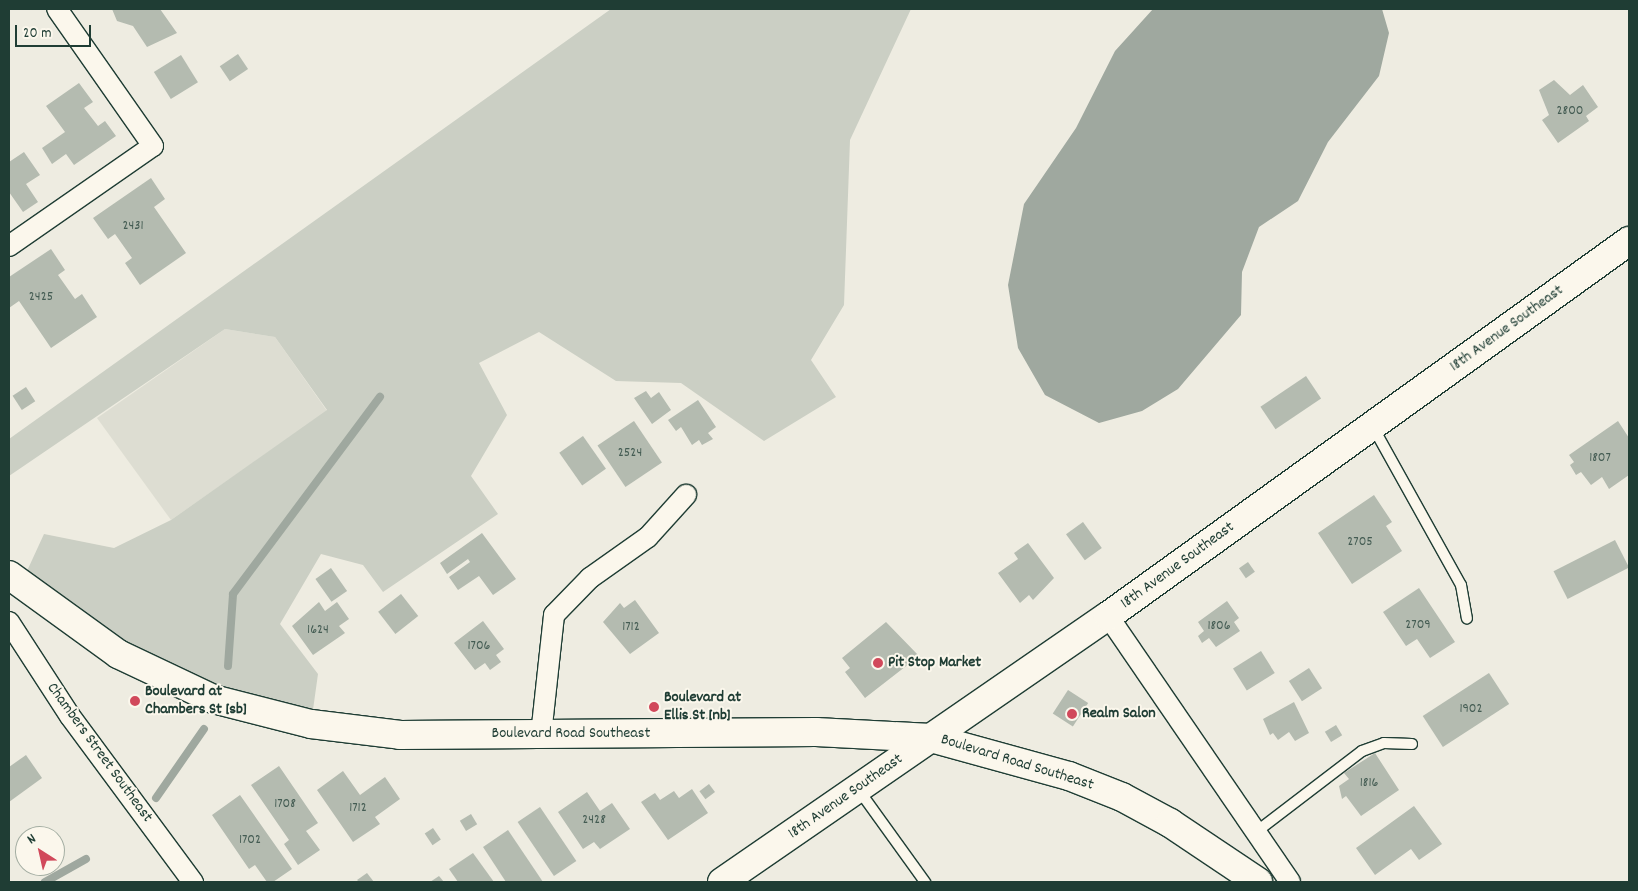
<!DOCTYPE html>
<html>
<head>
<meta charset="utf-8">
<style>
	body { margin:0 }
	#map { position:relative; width:1638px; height:891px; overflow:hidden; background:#eeece1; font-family:Dekko,sans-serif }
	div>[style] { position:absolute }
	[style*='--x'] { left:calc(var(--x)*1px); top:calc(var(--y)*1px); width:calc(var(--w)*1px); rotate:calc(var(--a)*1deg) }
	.built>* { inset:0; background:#ddddd2 }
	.green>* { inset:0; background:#cbcfc4 }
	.water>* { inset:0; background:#9fa89f }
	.stream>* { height:8px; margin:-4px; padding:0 4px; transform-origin:4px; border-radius:4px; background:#9fa89f }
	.building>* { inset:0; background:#b4bbb0; transform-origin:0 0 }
	.roads { filter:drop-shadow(1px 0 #1f3d34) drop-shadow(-1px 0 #1f3d34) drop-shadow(0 1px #1f3d34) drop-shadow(0 -1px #1f3d34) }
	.lane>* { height:10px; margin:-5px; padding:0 5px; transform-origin:5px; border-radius:5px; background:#fbf7ec }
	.street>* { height:20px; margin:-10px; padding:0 10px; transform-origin:10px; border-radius:10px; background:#fbf7ec }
	.secondary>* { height:28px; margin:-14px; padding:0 14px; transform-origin:14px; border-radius:14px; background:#fbf7ec }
	.dots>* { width:14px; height:14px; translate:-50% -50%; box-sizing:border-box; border:2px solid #fbf7ec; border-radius:50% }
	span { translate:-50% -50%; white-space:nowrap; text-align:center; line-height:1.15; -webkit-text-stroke:4px #fbf7ec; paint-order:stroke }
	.number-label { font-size:14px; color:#445c53 }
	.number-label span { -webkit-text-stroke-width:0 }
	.street-label { font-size:16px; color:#1f3d34 }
	.poi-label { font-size:16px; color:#1f3d34; font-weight:700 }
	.left { translate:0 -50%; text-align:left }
	.frame { position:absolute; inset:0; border:10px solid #1f3d34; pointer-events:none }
	.north { position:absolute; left:15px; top:826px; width:50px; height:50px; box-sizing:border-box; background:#fbf7ec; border:1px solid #a3ada2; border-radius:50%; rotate:325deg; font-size:14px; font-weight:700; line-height:20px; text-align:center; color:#1f3d34 }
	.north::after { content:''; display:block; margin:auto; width:18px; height:22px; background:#d1495b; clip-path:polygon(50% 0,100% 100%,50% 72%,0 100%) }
	.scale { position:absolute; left:15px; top:25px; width:76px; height:22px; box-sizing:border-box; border:2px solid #1f3d34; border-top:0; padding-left:6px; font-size:15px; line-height:18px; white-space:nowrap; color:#1f3d34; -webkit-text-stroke:4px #fbf7ec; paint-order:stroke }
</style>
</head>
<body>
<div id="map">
	<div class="built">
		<i style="clip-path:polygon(225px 329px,275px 337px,327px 411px,171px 520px,97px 418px)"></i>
	</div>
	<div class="green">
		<i style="clip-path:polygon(611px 9px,911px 9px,850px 140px,844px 305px,811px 360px,836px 397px,764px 441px,681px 383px,616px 381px,539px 332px,479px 363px,507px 415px,471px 476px,498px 514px,383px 592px,363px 565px,321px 554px,280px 624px,318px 674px,311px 724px,213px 699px,21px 584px,44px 534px,114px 548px,171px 520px,327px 410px,275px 337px,225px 329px,9px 476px,9px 439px)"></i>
	</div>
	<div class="water">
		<i style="clip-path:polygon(1153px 9px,1382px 9px,1389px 33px,1379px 76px,1328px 142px,1298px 201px,1259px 227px,1242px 272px,1241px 315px,1178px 389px,1142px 411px,1099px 423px,1045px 395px,1018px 348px,1008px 285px,1024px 204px,1076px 128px,1115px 51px)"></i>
	</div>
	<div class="stream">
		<i style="--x:228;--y:666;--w:72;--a:-86"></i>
		<i style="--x:233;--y:594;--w:246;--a:-53.3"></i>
		<i style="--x:156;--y:798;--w:84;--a:-55.2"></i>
		<i style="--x:45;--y:882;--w:47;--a:-29.3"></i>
	</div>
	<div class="building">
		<i style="clip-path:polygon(112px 9px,160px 9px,177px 33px,147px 47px,133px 26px,117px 21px)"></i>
		<i style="left:238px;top:54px;width:18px;height:22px;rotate:56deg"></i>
		<i style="left:181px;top:55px;width:32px;height:32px;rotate:58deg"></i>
		<i style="clip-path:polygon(1554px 80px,1570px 95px,1583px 85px,1598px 107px,1586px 116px,1589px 121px,1558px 143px,1542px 120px,1549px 115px,1539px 90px)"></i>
		<i style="clip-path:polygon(79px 83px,93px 102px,84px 108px,98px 126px,105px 121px,116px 136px,74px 165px,66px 154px,52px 164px,42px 148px,65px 132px,46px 106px)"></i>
		<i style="clip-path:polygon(24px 152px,40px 175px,26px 184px,38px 202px,23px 212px,9px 192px,9px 162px)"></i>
		<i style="clip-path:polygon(151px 178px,165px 199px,154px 207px,186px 253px,140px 285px,125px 263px,132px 258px,115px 234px,108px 239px,93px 218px)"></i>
		<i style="clip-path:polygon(51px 249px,65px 270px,58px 275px,75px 299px,82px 294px,97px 317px,51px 348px,19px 301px,9px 308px,9px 277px)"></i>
		<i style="left:1306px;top:376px;width:27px;height:55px;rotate:56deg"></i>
		<i style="left:26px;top:387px;width:17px;height:16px;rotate:57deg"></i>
		<i style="clip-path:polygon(646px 391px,651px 398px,659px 392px,671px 410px,652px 424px,634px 398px)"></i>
		<i style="clip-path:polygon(698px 400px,716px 427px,708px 433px,713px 439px,702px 445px,699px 440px,692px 445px,681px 427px,676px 431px,668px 420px)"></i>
		<i style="left:634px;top:421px;width:50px;height:44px;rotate:56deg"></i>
		<i style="clip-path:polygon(1618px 421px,1629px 438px,1629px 475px,1609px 489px,1602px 477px,1591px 485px,1581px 472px,1576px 475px,1570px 465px,1574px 462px,1569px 455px)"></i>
		<i style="left:583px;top:436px;width:40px;height:29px;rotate:55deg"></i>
		<i style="clip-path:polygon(1374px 495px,1392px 522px,1386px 526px,1402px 551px,1352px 584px,1318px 533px)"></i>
		<i style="left:1083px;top:522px;width:32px;height:21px;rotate:54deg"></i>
		<i style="clip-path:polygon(482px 533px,516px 579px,493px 595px,479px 576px,458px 590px,449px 577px,470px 562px,468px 559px,447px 574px,440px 563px)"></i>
		<i style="left:1615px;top:540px;width:31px;height:69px;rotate:63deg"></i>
		<i style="clip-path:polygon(1028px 543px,1054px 578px,1033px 600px,1029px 595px,1020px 603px,998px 573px,1018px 559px,1014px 553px)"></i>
		<i style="left:1248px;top:562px;width:12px;height:11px;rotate:55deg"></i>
		<i style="left:331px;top:568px;width:28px;height:19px;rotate:55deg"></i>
		<i style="clip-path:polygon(1419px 588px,1455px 642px,1430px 658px,1417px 639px,1406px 646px,1383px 612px)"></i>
		<i style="left:401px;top:594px;width:28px;height:29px;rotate:52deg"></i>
		<i style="clip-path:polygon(635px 600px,659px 633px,630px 654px,603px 622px,620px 603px,624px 608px)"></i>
		<i style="clip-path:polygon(1227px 601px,1239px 618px,1234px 622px,1240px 631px,1216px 647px,1209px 638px,1202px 643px,1198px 636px,1204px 631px,1198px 622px)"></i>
		<i style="clip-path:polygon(319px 602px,325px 611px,337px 602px,349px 619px,339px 626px,345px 633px,313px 655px,292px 626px)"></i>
		<i style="clip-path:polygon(483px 621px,504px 649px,496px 655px,501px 662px,490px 670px,485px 663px,475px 670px,454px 643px)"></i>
		<i style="clip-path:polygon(886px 622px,919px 656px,865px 698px,845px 672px,850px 668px,842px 658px)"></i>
		<i style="left:1261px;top:651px;width:26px;height:33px;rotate:58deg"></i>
		<i style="left:1309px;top:668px;width:24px;height:24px;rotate:57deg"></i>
		<i style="left:1489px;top:673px;width:37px;height:79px;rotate:57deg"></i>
		<i style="left:1068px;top:690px;width:24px;height:28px;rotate:33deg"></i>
		<i style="clip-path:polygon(1294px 702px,1309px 733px,1295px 741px,1289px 732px,1278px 740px,1273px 733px,1270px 735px,1263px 719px)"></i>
		<i style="left:1336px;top:725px;width:12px;height:13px;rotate:59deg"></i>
		<i style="clip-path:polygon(1375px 753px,1399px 790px,1361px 816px,1346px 796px,1342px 799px,1339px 786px,1349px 779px,1344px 773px)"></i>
		<i style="clip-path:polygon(26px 755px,42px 778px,9px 802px,9px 767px)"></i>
		<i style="clip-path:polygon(279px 766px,318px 823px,306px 831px,320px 850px,298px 865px,284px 844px,289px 840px,251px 785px)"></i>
		<i style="clip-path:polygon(343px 771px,360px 795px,385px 777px,400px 799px,375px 817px,380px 824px,353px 842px,317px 790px)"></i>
		<i style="left:709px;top:784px;width:10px;height:12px;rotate:53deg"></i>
		<i style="clip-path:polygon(692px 789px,708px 813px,668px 840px,641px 802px,655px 793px,660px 800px,674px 791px,679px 798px)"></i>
		<i style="clip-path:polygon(587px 792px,600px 811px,612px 803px,630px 829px,600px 849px,594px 842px,583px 849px,558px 812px)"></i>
		<i style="clip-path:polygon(240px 795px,292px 869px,273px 882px,267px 882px,255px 865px,249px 869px,212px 815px)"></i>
		<i style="clip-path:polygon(1414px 806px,1442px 844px,1419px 860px,1411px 849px,1375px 875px,1356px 848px)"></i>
		<i style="left:540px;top:807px;width:65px;height:27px;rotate:56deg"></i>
		<i style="left:471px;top:814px;width:12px;height:13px;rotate:59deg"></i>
		<i style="left:433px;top:828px;width:14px;height:10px;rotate:56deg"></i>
		<i style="clip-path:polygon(508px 830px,543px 882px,506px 882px,483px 847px)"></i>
		<i style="clip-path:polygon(473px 853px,494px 882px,458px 882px,449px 869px)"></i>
		<i style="clip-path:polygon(367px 873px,374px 882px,359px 882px,357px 880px)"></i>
		<i style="clip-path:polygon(439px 876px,444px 882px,430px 882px)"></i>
	</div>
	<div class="roads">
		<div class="lane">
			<i style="--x:1373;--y:427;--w:181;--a:60.9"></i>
			<i style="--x:1461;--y:585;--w:34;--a:80"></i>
			<i style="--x:858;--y:789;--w:115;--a:54.2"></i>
			<i style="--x:1256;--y:832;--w:133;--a:-37.4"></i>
			<i style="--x:1362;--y:751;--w:23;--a:-20"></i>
			<i style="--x:1384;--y:743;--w:28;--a:2"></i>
		</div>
		<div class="street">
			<i style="--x:9;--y:246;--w:175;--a:-34.8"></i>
			<i style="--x:153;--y:146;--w:167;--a:-125"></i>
			<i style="--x:1108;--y:616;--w:322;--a:55.6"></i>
			<i style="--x:9;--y:622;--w:112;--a:57"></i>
			<i style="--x:70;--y:716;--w:207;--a:53.5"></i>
			<i style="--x:541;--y:735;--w:121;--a:-83.8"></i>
			<i style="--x:554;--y:615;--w:52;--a:-45.8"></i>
			<i style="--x:590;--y:578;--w:71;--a:-35.3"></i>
			<i style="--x:648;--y:537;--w:57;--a:-47.9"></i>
		</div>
		<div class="secondary">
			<i style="--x:9;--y:575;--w:135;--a:35.9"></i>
			<i style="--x:118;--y:654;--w:105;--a:25.3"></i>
			<i style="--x:213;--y:699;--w:101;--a:14.3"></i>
			<i style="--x:311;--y:724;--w:90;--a:7"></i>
			<i style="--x:400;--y:735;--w:416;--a:-0.4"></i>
			<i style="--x:816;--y:732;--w:115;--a:3"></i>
			<i style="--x:931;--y:738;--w:143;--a:15.4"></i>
			<i style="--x:1069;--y:776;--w:57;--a:21.6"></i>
			<i style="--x:1122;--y:797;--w:55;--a:28.4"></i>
			<i style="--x:1170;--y:823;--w:106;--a:33.8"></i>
			<i style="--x:722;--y:882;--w:469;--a:-34.6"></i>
			<i style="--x:1108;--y:616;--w:642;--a:-35.75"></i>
		</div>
	</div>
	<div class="dots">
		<i style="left:878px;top:663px;background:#d1495b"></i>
		<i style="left:135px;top:701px;background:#d1495b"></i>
		<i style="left:654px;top:707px;background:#d1495b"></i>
		<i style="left:1072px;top:714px;background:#d1495b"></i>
	</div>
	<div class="number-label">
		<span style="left:1570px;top:111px">2800</span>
		<span style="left:133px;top:226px">2431</span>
		<span style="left:41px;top:297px">2425</span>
		<span style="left:630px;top:453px">2524</span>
		<span style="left:1600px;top:458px">1807</span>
		<span style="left:1360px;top:542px">2705</span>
		<span style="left:1418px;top:625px">2709</span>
		<span style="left:1219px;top:626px">1806</span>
		<span style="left:631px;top:627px">1712</span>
		<span style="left:318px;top:630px">1624</span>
		<span style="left:479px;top:646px">1706</span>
		<span style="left:1471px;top:709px">1902</span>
		<span style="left:1369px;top:783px">1816</span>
		<span style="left:285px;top:804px">1708</span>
		<span style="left:358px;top:808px">1712</span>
		<span style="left:594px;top:820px">2428</span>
		<span style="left:250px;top:840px">1702</span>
	</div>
	<div class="street-label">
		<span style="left:1507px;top:329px;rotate:-36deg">18th Avenue Southeast</span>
		<span style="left:1178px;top:566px;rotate:-36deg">18th Avenue Southeast</span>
		<span style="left:571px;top:734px">Boulevard Road Southeast</span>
		<span style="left:99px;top:753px;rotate:54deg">Chambers Street Southeast</span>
		<span style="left:1017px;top:763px;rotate:17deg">Boulevard Road Southeast</span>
		<span style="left:846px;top:797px;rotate:-35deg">18th Avenue Southeast</span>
	</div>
	<div class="poi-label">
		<span class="left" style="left:888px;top:663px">Pit Stop Market</span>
		<span class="left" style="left:145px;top:701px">Boulevard at<br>Chambers St [sb]</span>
		<span class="left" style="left:664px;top:707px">Boulevard at<br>Ellis St [nb]</span>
		<span class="left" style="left:1082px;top:714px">Realm Salon</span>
	</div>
	<div class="frame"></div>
	<div class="north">N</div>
	<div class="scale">20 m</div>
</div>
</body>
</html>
